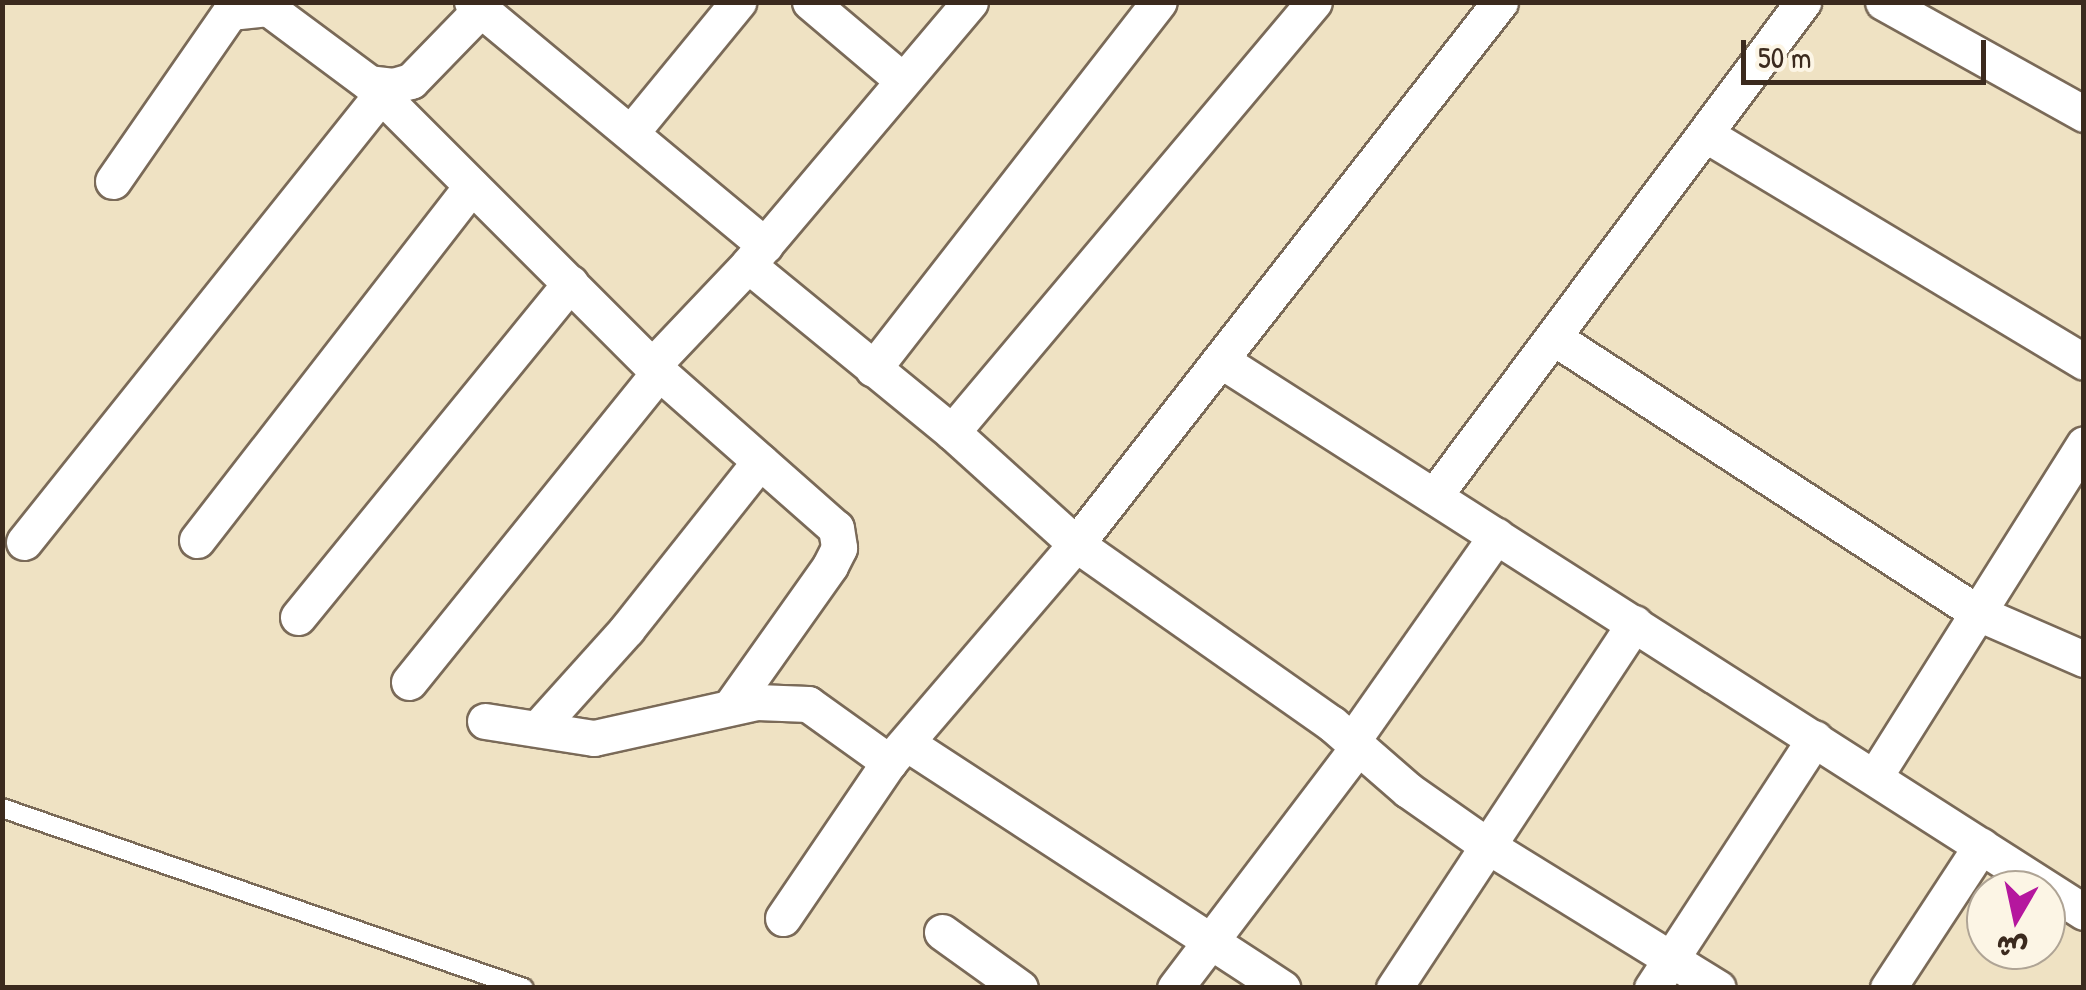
<!DOCTYPE html>
<html>
<head>
<meta charset="utf-8">
<style>
	body { margin:0 }
	#map { position:relative; width:2086px; height:990px; overflow:hidden; background:#efe2c3; font-family:"Patrick Hand","Playpen Sans Arabic",sans-serif }
	div>[style] { position:absolute }
	[style*='--x'] { left:calc(var(--x)*1px); top:calc(var(--y)*1px); width:calc(var(--w)*1px); rotate:calc(var(--a)*1deg) }
	.roads { filter:drop-shadow(2px 0 #7a6a58) drop-shadow(-2px 0 #7a6a58) drop-shadow(0 2px #7a6a58) drop-shadow(0 -2px #7a6a58) }
	.service>* { height:18px; margin:-9px; padding:0 9px; transform-origin:9px; border-radius:9px; background:#fff }
	.minor>* { height:35px; margin:-17.5px; padding:0 17.5px; transform-origin:17.5px; border-radius:17.5px; background:#fff }
	span { translate:-50% -50%; white-space:nowrap; text-align:center; line-height:1.15; -webkit-text-stroke:8px #fcf5e5; paint-order:stroke }
	.frame { position:absolute; inset:0; border:5px solid #3b2a1e; pointer-events:none }
	.north { position:absolute; left:1966px; top:870px; width:100px; height:100px; box-sizing:border-box; background:#fcf5e5; border:2px solid #afa495; border-radius:50%; rotate:189deg; font-size:28px; font-weight:700; line-height:40px; text-align:center; color:#3b2a1e }
	.north::after { content:''; display:block; margin:auto; width:35px; height:45px; background:#b5179e; clip-path:polygon(50% 0,100% 100%,50% 72%,0 100%) }
	.scale { position:absolute; left:1741px; top:40px; width:245px; height:45px; box-sizing:border-box; border:5px solid #3b2a1e; border-top:0; padding-left:12px; font-size:30px; line-height:35px; white-space:nowrap; color:#3b2a1e; -webkit-text-stroke:8px #fcf5e5; paint-order:stroke }
</style>
</head>
<body>
<div id="map">
	<div class="roads">
		<div class="service">
			<i style="--x:2;--y:808;--w:552;--a:19.03"></i>
		</div>
		<div class="minor">
			<i style="--x:472;--y:2;--w:381;--a:39.7"></i>
			<i style="--x:810;--y:2;--w:119;--a:40.2"></i>
			<i style="--x:970;--y:2;--w:344;--a:130.2"></i>
			<i style="--x:748;--y:265;--w:264;--a:39.3"></i>
			<i style="--x:952;--y:432;--w:167;--a:42.1"></i>
			<i style="--x:1076;--y:544;--w:312;--a:35.1"></i>
			<i style="--x:1331;--y:723;--w:102;--a:41"></i>
			<i style="--x:1408;--y:790;--w:98;--a:35"></i>
			<i style="--x:1488;--y:846;--w:270;--a:31.7"></i>
			<i style="--x:1883;--y:2;--w:230;--a:29.1"></i>
			<i style="--x:369;--y:83;--w:400;--a:45"></i>
			<i style="--x:652;--y:366;--w:245;--a:41.4"></i>
			<i style="--x:836;--y:528;--w:20;--a:81"></i>
			<i style="--x:839;--y:548;--w:20;--a:117"></i>
			<i style="--x:830;--y:566;--w:173;--a:125.3"></i>
			<i style="--x:633;--y:130;--w:166;--a:-50.6"></i>
			<i style="--x:1705;--y:134;--w:442;--a:31"></i>
			<i style="--x:113;--y:181;--w:206;--a:-55.3"></i>
			<i style="--x:230;--y:12;--w:38;--a:-6"></i>
			<i style="--x:268;--y:8;--w:126;--a:36.6"></i>
			<i style="--x:369;--y:83;--w:24;--a:7"></i>
			<i style="--x:393;--y:86;--w:19;--a:-16"></i>
			<i style="--x:411;--y:81;--w:99;--a:-45.8"></i>
			<i style="--x:1553;--y:337;--w:507;--a:33"></i>
			<i style="--x:1978;--y:613;--w:116;--a:23.5"></i>
			<i style="--x:1222;--y:361;--w:1023;--a:32.59"></i>
			<i style="--x:652;--y:366;--w:139;--a:-46.5"></i>
			<i style="--x:873;--y:369;--w:465;--a:-52.1"></i>
			<i style="--x:952;--y:432;--w:562;--a:-49.91"></i>
			<i style="--x:1434;--y:496;--w:617;--a:-53.24"></i>
			<i style="--x:197;--y:540;--w:448;--a:-52.2"></i>
			<i style="--x:24;--y:542;--w:572;--a:-51.39"></i>
			<i style="--x:298;--y:617;--w:431;--a:-50.8"></i>
			<i style="--x:409;--y:682;--w:398;--a:-51.1"></i>
			<i style="--x:485;--y:721;--w:110;--a:8.9"></i>
			<i style="--x:594;--y:738;--w:167;--a:-12.5"></i>
			<i style="--x:757;--y:702;--w:51;--a:2.2"></i>
			<i style="--x:808;--y:704;--w:100;--a:35.6"></i>
			<i style="--x:538;--y:728;--w:133;--a:-48"></i>
			<i style="--x:627;--y:629;--w:214;--a:-51.6"></i>
			<i style="--x:1352;--y:741;--w:251;--a:-54.9"></i>
			<i style="--x:908;--y:744;--w:447;--a:33.1"></i>
			<i style="--x:1875;--y:776;--w:392;--a:-57.8"></i>
			<i style="--x:783;--y:918;--w:189;--a:-55.8"></i>
			<i style="--x:889;--y:762;--w:287;--a:-49.4"></i>
			<i style="--x:1076;--y:544;--w:688;--a:-51.96"></i>
			<i style="--x:942;--y:932;--w:96;--a:35.7"></i>
			<i style="--x:1175;--y:988;--w:303;--a:-52.8"></i>
			<i style="--x:1394;--y:988;--w:437;--a:-56.6"></i>
			<i style="--x:1652;--y:988;--w:298;--a:-56.9"></i>
			<i style="--x:1888;--y:988;--w:170;--a:-56.8"></i>
		</div>
	</div>
	<div class="frame"></div>
	<div class="north">ش</div>
	<div class="scale">50 m</div>
</div>
</body>
</html>
